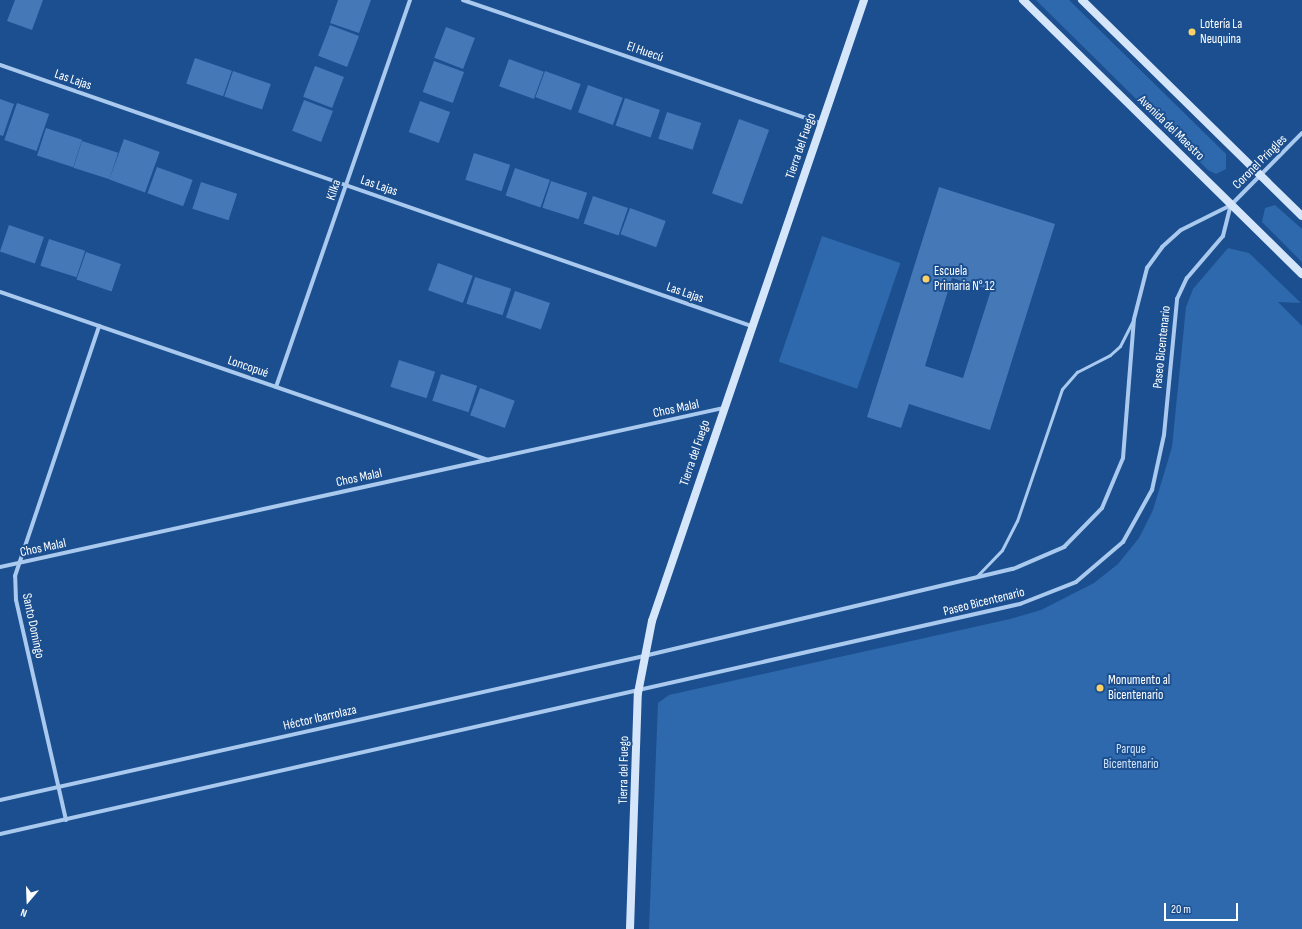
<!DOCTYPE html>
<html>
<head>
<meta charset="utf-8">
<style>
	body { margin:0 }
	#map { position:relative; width:1302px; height:929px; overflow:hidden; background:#1b4f8f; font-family:"Sofia Sans Condensed",sans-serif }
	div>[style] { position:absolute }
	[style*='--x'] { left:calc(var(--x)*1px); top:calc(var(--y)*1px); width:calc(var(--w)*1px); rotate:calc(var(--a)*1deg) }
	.green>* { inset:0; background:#2e69ad; transform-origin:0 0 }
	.building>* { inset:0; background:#4478b7; transform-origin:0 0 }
	.lane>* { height:3px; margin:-1.5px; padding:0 1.5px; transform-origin:1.5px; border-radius:1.5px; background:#a9c9ee }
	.street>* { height:4px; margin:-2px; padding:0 2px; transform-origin:2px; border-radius:2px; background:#a9c9ee }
	.secondary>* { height:8px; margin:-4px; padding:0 4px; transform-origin:4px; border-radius:4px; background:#d6e6fa }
	.dots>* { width:11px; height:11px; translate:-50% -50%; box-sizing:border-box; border:2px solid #1b4f8f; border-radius:50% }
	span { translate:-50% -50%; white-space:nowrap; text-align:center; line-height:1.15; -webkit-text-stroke:4px #1b4f8f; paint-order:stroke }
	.poi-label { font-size:13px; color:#fff }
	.left { translate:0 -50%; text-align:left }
	.street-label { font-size:13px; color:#fff }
	.park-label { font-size:13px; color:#cfe3fa }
	.north { position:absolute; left:8px; top:881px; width:40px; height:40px; -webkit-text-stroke:3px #1b4f8f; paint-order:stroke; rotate:199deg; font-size:11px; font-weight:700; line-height:16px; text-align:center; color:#fff }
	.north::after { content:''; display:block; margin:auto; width:14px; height:18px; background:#fff; clip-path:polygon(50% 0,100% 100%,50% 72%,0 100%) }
	.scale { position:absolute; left:1164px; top:903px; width:74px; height:18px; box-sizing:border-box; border:2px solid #fff; border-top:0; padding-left:5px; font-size:12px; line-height:14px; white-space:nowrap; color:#fff; -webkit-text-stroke:3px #1b4f8f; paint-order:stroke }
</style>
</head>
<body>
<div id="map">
	<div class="green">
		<i style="clip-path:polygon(1036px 0,1069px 0,1226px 154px,1226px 169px,1216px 174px,1208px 170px)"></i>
		<i style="clip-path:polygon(1275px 205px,1302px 229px,1302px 262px,1262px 222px,1265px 208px)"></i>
		<i style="left:822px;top:236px;width:83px;height:133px;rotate:19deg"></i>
		<i style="clip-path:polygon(1228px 248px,1249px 253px,1301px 303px,1278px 302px,1302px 326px,1302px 929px,649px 929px,658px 703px,669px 695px,1010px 619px,1041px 610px,1094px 583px,1118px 564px,1139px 538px,1153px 510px,1172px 447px,1186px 307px,1193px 289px)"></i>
	</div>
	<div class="building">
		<i style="clip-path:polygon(15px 0,43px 0,32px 30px,7px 21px)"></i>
		<i style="clip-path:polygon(338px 0,371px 0,359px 33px,330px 23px)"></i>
		<i style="left:330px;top:25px;width:31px;height:33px;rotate:21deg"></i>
		<i style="left:446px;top:27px;width:31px;height:33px;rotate:21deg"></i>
		<i style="left:195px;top:58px;width:39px;height:27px;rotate:19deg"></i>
		<i style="left:509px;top:59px;width:37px;height:29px;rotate:20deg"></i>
		<i style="left:434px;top:61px;width:32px;height:33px;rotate:20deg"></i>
		<i style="left:315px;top:66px;width:31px;height:33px;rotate:21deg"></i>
		<i style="left:233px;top:71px;width:40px;height:27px;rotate:19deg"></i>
		<i style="left:545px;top:71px;width:38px;height:28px;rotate:20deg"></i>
		<i style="left:588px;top:85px;width:37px;height:29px;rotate:20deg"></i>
		<i style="left:625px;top:98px;width:37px;height:29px;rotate:19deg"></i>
		<i style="clip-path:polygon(0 99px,14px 104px,3px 136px,0 135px)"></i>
		<i style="left:304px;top:100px;width:31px;height:33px;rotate:21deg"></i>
		<i style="left:420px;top:101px;width:32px;height:33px;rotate:20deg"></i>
		<i style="left:17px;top:103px;width:34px;height:39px;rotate:19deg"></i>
		<i style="left:667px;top:112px;width:36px;height:28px;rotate:18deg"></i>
		<i style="left:739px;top:119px;width:32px;height:79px;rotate:20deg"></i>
		<i style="left:46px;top:128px;width:38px;height:29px;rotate:18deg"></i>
		<i style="left:124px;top:139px;width:38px;height:43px;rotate:20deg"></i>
		<i style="left:82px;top:141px;width:38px;height:28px;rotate:18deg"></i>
		<i style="left:474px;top:153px;width:38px;height:28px;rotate:18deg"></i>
		<i style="left:157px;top:167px;width:38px;height:28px;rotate:20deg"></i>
		<i style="left:515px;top:168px;width:37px;height:29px;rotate:19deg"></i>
		<i style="left:551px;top:181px;width:38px;height:28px;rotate:18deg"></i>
		<i style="left:201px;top:182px;width:38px;height:28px;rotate:18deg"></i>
		<i style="clip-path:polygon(evenodd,939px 187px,1055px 224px,990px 430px,909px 404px,901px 428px,867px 417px,939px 187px,952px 278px,991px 290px,963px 378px,925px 366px,952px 278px)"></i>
		<i style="left:593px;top:196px;width:37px;height:29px;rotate:19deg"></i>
		<i style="left:630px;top:208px;width:38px;height:28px;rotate:20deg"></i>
		<i style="left:9px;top:225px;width:37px;height:28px;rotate:19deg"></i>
		<i style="left:49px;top:239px;width:38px;height:28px;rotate:18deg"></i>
		<i style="left:86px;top:252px;width:37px;height:29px;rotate:19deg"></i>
		<i style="left:438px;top:263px;width:37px;height:29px;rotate:20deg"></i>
		<i style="left:475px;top:277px;width:38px;height:28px;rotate:18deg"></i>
		<i style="left:515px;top:291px;width:37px;height:28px;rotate:19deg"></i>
		<i style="left:399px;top:360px;width:38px;height:28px;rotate:18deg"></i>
		<i style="left:441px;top:374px;width:38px;height:28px;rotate:18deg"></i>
		<i style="left:480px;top:388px;width:37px;height:29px;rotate:20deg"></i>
	</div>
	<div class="lane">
		<i style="--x:976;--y:577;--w:37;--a:-46"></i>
		<i style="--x:1002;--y:550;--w:33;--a:-63"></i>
		<i style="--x:1017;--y:521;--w:139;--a:-71.2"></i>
		<i style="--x:1062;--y:389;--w:23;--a:-49"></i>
		<i style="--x:1077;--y:372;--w:37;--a:-27"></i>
		<i style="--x:1110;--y:355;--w:13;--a:-42"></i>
		<i style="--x:1120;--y:346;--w:29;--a:-63"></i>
	</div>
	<div class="street">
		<i style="--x:463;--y:0;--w:379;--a:19"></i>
		<i style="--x:0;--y:65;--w:795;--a:19.16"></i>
		<i style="--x:0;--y:292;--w:516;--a:19"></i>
		<i style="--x:276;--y:387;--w:410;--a:-70.9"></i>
		<i style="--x:0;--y:567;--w:740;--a:-12.4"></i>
		<i style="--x:0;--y:800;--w:660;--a:-12.6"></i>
		<i style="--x:644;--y:656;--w:379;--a:-13.3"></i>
		<i style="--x:1013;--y:569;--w:56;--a:-23.3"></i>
		<i style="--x:1064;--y:547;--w:54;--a:-45.7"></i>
		<i style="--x:1102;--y:508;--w:54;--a:-67.2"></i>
		<i style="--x:1123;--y:458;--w:139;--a:-85.5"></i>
		<i style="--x:1134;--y:319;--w:53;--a:-75.7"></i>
		<i style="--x:1147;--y:268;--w:26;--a:-54"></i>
		<i style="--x:1162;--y:247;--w:25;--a:-42"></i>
		<i style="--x:1181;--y:230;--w:56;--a:-26.6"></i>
		<i style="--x:1231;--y:205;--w:101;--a:-45.4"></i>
		<i style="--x:66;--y:820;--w:226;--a:-102.8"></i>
		<i style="--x:16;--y:600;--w:24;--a:-92"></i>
		<i style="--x:15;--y:576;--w:264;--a:-71.4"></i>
		<i style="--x:0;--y:834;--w:1046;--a:-12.71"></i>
		<i style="--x:1020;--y:604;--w:60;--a:-21.4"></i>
		<i style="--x:1076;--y:582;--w:62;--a:-40.4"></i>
		<i style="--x:1123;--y:542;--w:60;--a:-60.9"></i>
		<i style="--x:1152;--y:490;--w:56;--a:-77.7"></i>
		<i style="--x:1164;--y:435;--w:137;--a:-84.5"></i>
		<i style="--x:1177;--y:299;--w:23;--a:-65"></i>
		<i style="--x:1187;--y:278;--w:55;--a:-49.4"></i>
		<i style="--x:1223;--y:236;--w:32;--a:-76"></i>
	</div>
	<div class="secondary">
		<i style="--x:1023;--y:0;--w:391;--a:44.5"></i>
		<i style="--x:1082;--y:0;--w:308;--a:44.5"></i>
		<i style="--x:630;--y:929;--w:236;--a:-88.1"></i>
		<i style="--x:638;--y:693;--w:73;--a:-79"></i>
		<i style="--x:652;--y:621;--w:656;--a:-71.15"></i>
	</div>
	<div class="dots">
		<i style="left:1192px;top:32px;background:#ffd166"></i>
		<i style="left:926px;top:279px;background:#ffd166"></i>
		<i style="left:1100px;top:688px;background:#ffd166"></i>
	</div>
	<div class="poi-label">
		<span class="left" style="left:1200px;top:32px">Lotería La<br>Neuquina</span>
		<span class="left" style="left:934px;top:279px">Escuela<br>Primaria N° 12</span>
		<span class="left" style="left:1108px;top:688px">Monumento al<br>Bicentenario</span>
	</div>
	<div class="street-label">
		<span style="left:645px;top:52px;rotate:19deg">El Huecú</span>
		<span style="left:73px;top:80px;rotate:19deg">Las Lajas</span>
		<span style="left:1171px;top:128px;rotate:44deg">Avenida del Maestro</span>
		<span style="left:801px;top:146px;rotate:-71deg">Tierra del Fuego</span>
		<span style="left:1260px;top:162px;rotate:-45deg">Coronel Pringles</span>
		<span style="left:379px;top:186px;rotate:19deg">Las Lajas</span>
		<span style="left:334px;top:190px;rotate:-71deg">Kilka</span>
		<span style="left:685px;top:293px;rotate:19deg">Las Lajas</span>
		<span style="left:1162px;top:347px;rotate:-84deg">Paseo Bicentenario</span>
		<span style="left:248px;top:367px;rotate:19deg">Loncopué</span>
		<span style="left:676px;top:409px;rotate:-12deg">Chos Malal</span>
		<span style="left:695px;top:453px;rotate:-71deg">Tierra del Fuego</span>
		<span style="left:359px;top:478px;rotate:-12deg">Chos Malal</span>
		<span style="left:43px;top:548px;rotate:-12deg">Chos Malal</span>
		<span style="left:984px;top:602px;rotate:-14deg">Paseo Bicentenario</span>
		<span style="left:33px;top:626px;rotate:78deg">Santo Domingo</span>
		<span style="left:320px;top:718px;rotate:-13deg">Héctor Ibarrolaza</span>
		<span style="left:624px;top:770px;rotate:-89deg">Tierra del Fuego</span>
	</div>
	<div class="park-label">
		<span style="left:1131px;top:757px">Parque<br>Bicentenario</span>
	</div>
	<div class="north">N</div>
	<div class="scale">20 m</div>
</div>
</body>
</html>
